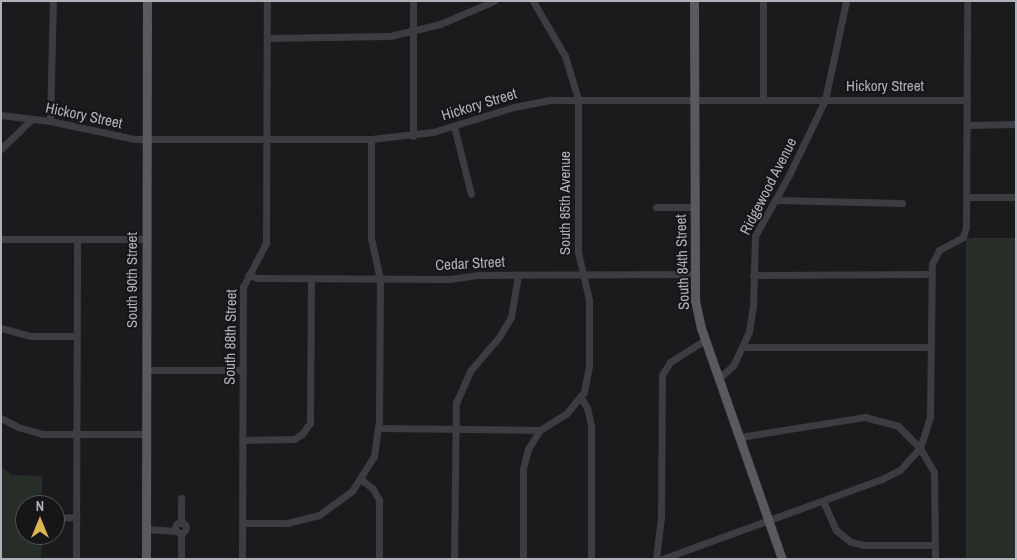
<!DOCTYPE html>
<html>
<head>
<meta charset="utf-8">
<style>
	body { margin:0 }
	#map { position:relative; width:1017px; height:560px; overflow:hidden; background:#1b1b1d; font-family:"Archivo Narrow",sans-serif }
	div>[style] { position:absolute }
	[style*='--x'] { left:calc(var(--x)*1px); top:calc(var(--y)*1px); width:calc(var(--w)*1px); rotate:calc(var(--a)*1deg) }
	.green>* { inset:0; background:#272e28; transform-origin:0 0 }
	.minor>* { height:7px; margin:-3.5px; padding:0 3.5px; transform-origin:3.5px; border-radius:3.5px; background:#3c3d41 }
	.minor>.ring { margin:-3.5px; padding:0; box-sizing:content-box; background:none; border:7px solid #3c3d41; border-radius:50% }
	.major>* { height:9px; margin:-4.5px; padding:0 4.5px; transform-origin:4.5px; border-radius:4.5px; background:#595a60 }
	span { translate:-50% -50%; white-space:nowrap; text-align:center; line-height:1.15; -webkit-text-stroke:4px #161618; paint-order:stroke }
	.street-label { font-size:15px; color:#afb2ba }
	.frame { position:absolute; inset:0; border:2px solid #afb2ba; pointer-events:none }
	.north { position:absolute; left:15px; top:495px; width:50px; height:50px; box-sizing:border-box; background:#161618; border:1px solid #535459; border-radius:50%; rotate:0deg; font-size:14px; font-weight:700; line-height:20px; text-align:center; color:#afb2ba }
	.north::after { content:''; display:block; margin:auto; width:18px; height:22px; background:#ddb452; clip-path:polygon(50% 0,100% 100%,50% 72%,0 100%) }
</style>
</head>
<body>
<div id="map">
	<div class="green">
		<i style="left:966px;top:238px;width:50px;height:321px"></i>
		<i style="clip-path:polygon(1px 466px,11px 475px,42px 476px,42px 505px,25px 505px,25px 535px,42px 535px,41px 559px,1px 559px)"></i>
	</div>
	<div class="minor">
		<i style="--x:413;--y:1;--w:135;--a:90"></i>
		<i style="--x:763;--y:1;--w:98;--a:90"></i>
		<i style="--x:267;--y:38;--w:123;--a:-0.9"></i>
		<i style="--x:390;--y:36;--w:51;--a:-13.5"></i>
		<i style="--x:440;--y:24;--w:59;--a:-23.1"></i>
		<i style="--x:1;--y:115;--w:49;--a:7"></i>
		<i style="--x:50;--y:121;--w:87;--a:12"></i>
		<i style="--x:135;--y:139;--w:236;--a:0"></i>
		<i style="--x:371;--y:139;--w:62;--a:-6.4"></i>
		<i style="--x:433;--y:132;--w:85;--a:-17.2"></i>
		<i style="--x:514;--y:107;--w:38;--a:-11"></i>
		<i style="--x:551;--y:100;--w:416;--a:0"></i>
		<i style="--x:50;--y:121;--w:120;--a:-88.6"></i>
		<i style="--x:967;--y:125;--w:49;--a:-1.2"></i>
		<i style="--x:454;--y:126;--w:70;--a:76"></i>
		<i style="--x:1;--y:149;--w:43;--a:-44.1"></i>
		<i style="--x:967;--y:197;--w:49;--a:0"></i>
		<i style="--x:775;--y:200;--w:127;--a:1.4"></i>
		<i style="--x:656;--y:207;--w:38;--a:0"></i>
		<i style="--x:1;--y:239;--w:145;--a:0"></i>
		<i style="--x:248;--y:275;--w:9;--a:18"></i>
		<i style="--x:257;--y:278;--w:193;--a:0.3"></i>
		<i style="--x:450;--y:279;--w:30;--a:-8"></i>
		<i style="--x:480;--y:275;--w:214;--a:-0.3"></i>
		<i style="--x:753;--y:275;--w:178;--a:-0.3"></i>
		<i style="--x:1;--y:328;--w:30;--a:15"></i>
		<i style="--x:30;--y:336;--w:46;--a:0"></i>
		<i style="--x:742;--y:347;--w:188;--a:0"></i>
		<i style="--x:146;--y:370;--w:97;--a:0"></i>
		<i style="--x:719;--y:378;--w:18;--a:-41"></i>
		<i style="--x:733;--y:366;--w:38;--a:-65"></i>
		<i style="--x:749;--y:331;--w:24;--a:-81"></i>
		<i style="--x:753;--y:307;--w:71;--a:-88.4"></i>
		<i style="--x:755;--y:236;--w:70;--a:-60.9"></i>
		<i style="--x:789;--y:175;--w:83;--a:-64.4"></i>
		<i style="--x:825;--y:100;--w:101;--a:-78"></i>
		<i style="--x:581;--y:398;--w:12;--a:59"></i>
		<i style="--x:587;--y:408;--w:18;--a:77"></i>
		<i style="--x:591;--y:426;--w:133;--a:90"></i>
		<i style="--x:1;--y:418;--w:19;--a:28"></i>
		<i style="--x:18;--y:427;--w:25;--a:16"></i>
		<i style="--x:42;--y:434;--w:104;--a:0"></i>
		<i style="--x:379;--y:428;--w:161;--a:0.7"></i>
		<i style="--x:540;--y:430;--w:31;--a:-32"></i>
		<i style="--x:566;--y:414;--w:28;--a:-51"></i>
		<i style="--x:584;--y:392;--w:26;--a:-79"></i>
		<i style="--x:589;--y:366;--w:66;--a:-90"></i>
		<i style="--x:589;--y:300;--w:49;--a:-102.9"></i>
		<i style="--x:578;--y:252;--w:153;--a:-90"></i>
		<i style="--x:578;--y:99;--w:45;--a:-106.8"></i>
		<i style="--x:565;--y:56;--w:64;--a:-120.2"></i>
		<i style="--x:740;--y:437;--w:127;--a:-9.1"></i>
		<i style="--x:865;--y:417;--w:34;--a:15"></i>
		<i style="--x:898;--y:426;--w:31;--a:45"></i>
		<i style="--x:920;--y:448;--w:28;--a:60"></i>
		<i style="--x:934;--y:472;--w:87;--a:89.3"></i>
		<i style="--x:242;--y:440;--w:52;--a:-1.1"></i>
		<i style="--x:294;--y:439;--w:9;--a:-32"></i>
		<i style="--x:302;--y:434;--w:14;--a:-54"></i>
		<i style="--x:310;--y:423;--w:144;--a:-89.6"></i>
		<i style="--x:362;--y:480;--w:14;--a:39"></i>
		<i style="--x:373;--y:489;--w:13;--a:61"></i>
		<i style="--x:379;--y:500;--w:59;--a:90"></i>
		<i style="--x:823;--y:501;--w:32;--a:66"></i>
		<i style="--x:836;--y:530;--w:19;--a:39"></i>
		<i style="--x:851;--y:542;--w:13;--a:13"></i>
		<i style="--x:864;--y:545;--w:71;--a:0"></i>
		<i style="--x:55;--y:518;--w:21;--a:-3"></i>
		<i class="ring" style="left:175.5px;top:522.5px;width:4px;height:4px"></i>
		<i style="--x:181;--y:523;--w:25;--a:-90"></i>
		<i style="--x:242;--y:523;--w:45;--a:0"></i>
		<i style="--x:287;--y:523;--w:33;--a:-14"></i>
		<i style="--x:319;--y:515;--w:41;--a:-36"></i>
		<i style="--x:352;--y:491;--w:41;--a:-57.8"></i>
		<i style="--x:374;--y:456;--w:36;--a:-82"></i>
		<i style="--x:379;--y:420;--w:141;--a:-89.6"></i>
		<i style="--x:380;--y:279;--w:42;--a:-102.4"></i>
		<i style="--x:371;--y:238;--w:99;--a:-90"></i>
		<i style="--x:146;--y:529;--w:30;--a:4"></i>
		<i style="--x:181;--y:534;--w:25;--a:90"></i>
		<i style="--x:76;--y:559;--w:320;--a:-89.8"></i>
		<i style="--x:242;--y:559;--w:272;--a:-89.8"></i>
		<i style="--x:243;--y:287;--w:50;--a:-62.4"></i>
		<i style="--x:266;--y:243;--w:242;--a:-89.8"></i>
		<i style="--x:454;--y:559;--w:156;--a:-89.3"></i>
		<i style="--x:456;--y:403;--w:35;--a:-66"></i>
		<i style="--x:470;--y:371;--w:45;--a:-49.5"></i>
		<i style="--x:499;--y:337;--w:23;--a:-59"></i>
		<i style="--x:511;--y:317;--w:43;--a:-80.5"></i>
		<i style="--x:523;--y:559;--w:90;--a:-90"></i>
		<i style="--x:523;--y:469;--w:21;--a:-76"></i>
		<i style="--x:528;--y:449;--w:22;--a:-58"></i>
		<i style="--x:656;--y:559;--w:42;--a:-83.2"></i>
		<i style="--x:661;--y:517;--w:142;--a:-89.6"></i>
		<i style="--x:662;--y:375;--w:15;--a:-58"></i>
		<i style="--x:670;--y:362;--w:41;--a:-32.2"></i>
		<i style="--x:662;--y:559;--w:234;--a:-20"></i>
		<i style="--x:882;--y:479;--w:20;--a:-27"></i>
		<i style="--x:900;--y:470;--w:30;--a:-48"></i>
		<i style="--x:920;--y:448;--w:33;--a:-72"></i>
		<i style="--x:930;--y:417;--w:153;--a:-89.3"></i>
		<i style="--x:932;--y:264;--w:16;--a:-63"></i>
		<i style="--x:939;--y:250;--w:27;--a:-28"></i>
		<i style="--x:963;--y:237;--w:10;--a:-73"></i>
		<i style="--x:966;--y:227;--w:226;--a:-89.7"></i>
	</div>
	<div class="major">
		<i style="--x:694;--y:1;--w:299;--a:89.8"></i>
		<i style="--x:695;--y:300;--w:29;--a:78"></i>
		<i style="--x:701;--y:328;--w:245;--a:70.7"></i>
		<i style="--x:146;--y:559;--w:558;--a:-89.9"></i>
	</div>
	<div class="street-label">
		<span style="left:885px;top:86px">Hickory Street</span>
		<span style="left:479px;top:104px;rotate:-17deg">Hickory Street</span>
		<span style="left:84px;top:115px;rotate:12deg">Hickory Street</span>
		<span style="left:768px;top:186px;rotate:-63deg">Ridgewood Avenue</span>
		<span style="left:565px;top:203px;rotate:-90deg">South 85th Avenue</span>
		<span style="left:682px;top:262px;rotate:-92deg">South 84th Street</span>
		<span style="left:470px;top:263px;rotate:-3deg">Cedar Street</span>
		<span style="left:132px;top:280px;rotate:-90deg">South 90th Street</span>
		<span style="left:230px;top:337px;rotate:-89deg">South 88th Street</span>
	</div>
	<div class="frame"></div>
	<div class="north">N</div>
</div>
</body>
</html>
